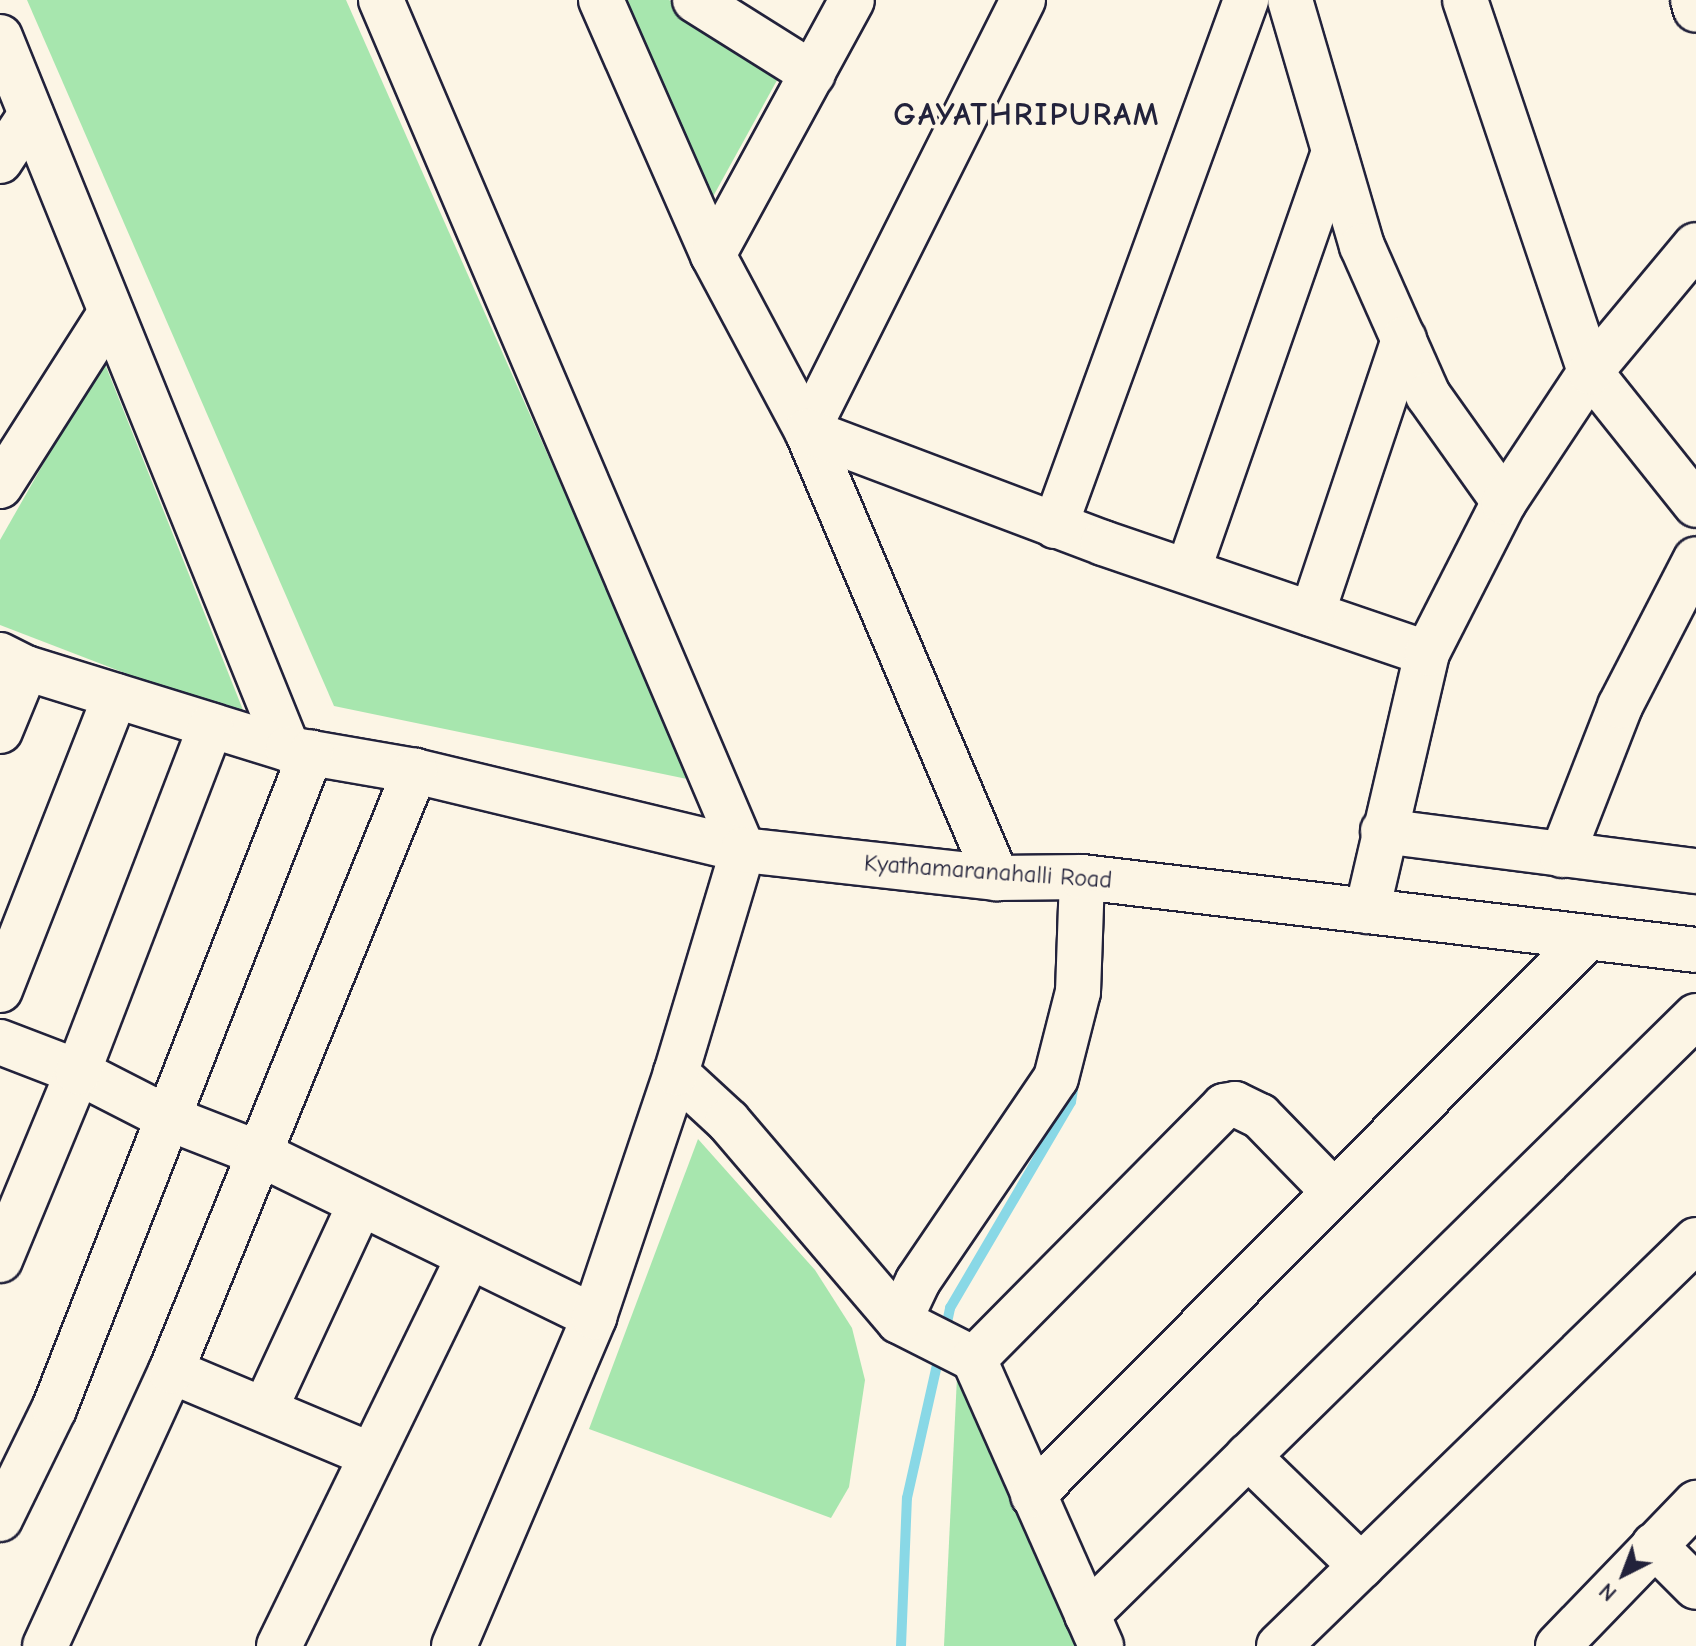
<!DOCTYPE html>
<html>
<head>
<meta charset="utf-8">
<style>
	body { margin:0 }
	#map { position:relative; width:1696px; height:1646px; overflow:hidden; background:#fcf5e5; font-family:"Comic Neue",sans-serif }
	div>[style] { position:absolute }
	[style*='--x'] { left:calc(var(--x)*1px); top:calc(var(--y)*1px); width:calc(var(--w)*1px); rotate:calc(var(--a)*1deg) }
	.green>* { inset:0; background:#a7e6ae }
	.stream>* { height:10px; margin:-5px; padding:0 5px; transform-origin:5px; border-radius:5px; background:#89d8e6 }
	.roads { filter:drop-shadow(2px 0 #22223b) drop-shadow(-2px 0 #22223b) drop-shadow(0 2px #22223b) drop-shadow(0 -2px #22223b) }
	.minor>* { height:44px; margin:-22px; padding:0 22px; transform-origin:22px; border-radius:22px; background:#fcf5e5 }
	.major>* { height:44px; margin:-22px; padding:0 22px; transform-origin:22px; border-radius:22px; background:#fcf5e5 }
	span { translate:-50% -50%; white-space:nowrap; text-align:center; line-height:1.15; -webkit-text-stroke:7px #fcf5e5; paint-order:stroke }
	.street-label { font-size:24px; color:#22223b }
	.district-label { font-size:32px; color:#22223b; font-weight:700; letter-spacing:2px }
	.north { position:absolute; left:1584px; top:1534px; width:80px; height:80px; -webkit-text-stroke:6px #fcf5e5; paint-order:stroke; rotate:222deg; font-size:22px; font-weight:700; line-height:32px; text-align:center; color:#22223b }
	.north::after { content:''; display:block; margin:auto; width:28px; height:36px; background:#22223b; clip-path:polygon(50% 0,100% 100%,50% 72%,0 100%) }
</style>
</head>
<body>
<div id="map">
	<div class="green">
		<i style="clip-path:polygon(27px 0,346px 0,692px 780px,334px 706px)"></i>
		<i style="clip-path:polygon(615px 0,669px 0,781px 73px,710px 202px)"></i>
		<i style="clip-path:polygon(103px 359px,247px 720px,0 625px,0 540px)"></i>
		<i style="clip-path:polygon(698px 1139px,815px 1270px,852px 1328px,865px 1380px,849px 1487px,831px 1518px,589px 1429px)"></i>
		<i style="clip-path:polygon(957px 1377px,1075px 1646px,944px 1646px)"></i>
	</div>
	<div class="stream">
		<i style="--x:945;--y:1332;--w:25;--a:-78"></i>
		<i style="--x:950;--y:1308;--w:239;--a:-59.6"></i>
		<i style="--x:1071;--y:1102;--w:20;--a:-81"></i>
		<i style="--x:901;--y:1646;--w:148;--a:-87.7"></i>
		<i style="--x:907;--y:1498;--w:150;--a:-77.3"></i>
	</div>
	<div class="roads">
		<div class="minor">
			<i style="--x:381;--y:0;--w:924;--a:66.93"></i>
			<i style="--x:601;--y:0;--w:279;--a:66.3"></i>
			<i style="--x:713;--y:255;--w:200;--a:61.9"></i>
			<i style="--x:807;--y:431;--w:486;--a:67"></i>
			<i style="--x:695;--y:0;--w:139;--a:32.1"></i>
			<i style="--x:1023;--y:0;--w:482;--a:116.6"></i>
			<i style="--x:807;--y:431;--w:316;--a:20.7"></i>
			<i style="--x:1103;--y:543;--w:342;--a:18.8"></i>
			<i style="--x:1290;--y:0;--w:256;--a:73.7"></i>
			<i style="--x:1362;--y:246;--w:163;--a:66.1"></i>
			<i style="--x:1428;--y:395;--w:131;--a:54.6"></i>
			<i style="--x:1465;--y:0;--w:392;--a:71.4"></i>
			<i style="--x:1590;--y:372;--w:170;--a:51.4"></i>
			<i style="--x:1693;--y:0;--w:10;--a:73"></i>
			<i style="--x:0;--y:37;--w:768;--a:67.98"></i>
			<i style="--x:0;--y:161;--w:56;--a:-56.6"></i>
			<i style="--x:713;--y:255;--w:290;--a:-61.4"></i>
			<i style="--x:0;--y:486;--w:206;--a:-57.5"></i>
			<i style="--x:1055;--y:526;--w:560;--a:-70.04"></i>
			<i style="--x:1188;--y:571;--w:444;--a:-70.8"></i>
			<i style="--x:1312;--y:614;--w:290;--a:-71.5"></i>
			<i style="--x:0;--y:655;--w:29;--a:27"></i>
			<i style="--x:26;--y:668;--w:274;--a:17.2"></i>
			<i style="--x:288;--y:749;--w:129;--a:9.8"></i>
			<i style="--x:415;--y:771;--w:337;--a:13.5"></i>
			<i style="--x:0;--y:731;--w:68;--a:-67.6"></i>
			<i style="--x:1383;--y:831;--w:316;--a:7.3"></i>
			<i style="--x:1562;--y:855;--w:160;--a:-68.7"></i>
			<i style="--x:1620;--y:706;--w:165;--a:-62.7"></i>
			<i style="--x:1367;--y:911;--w:265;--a:-76.9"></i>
			<i style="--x:1427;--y:653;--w:169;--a:-63"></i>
			<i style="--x:1504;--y:502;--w:156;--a:-56.5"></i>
			<i style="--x:1590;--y:372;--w:165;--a:-50.2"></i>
			<i style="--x:0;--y:990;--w:316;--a:-68.6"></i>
			<i style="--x:0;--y:1042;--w:84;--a:21"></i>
			<i style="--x:78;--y:1072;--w:101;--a:27.1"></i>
			<i style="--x:168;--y:1118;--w:97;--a:21.3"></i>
			<i style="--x:258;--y:1153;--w:374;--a:26"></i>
			<i style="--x:676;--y:1073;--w:71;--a:42.7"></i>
			<i style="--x:728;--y:1121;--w:263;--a:49.5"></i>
			<i style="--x:899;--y:1321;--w:84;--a:26.9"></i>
			<i style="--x:974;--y:1359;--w:314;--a:66.1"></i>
			<i style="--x:0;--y:1260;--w:204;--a:-67.5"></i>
			<i style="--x:78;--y:1072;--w:371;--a:-69"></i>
			<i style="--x:899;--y:1321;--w:44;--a:-64.6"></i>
			<i style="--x:918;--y:1281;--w:245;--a:-55.8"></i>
			<i style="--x:1056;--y:1078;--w:89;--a:-75.7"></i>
			<i style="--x:1078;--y:992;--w:115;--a:-88"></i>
			<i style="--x:974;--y:1359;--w:356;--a:-45.3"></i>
			<i style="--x:1224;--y:1106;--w:11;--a:-10"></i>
			<i style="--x:1235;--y:1104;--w:28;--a:26"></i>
			<i style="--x:1260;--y:1116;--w:106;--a:45.8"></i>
			<i style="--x:171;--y:1371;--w:217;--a:22.8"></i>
			<i style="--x:265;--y:1409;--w:226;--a:-65.1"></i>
			<i style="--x:1248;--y:1456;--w:158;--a:44.2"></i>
			<i style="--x:1033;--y:1495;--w:786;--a:-45.15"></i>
			<i style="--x:0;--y:1519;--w:123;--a:-63.9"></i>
			<i style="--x:54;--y:1409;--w:705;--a:-68.61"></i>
			<i style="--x:1654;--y:1545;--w:59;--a:45"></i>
			<i style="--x:1087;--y:1615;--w:854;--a:-44.53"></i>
			<i style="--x:45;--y:1646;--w:302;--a:-65.4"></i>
			<i style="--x:171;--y:1371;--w:648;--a:-67.87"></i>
			<i style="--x:279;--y:1646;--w:432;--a:-64"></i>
			<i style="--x:1279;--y:1646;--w:582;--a:-44.23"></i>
			<i style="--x:1558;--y:1646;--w:199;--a:-46"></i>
		</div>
		<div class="major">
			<i style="--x:454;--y:1646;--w:358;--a:-66.9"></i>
			<i style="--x:594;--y:1317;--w:257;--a:-71.4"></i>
			<i style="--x:676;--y:1073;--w:233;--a:-73.3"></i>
			<i style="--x:743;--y:850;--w:256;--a:6.3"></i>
			<i style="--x:997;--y:878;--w:85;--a:-0.7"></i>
			<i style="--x:1082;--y:877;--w:618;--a:6.78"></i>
		</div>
	</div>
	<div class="street-label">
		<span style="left:988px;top:872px;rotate:4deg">Kyathamaranahalli Road</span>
	</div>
	<div class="district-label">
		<span style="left:1027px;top:115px">GAYATHRIPURAM</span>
	</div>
	<div class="north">N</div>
</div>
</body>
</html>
